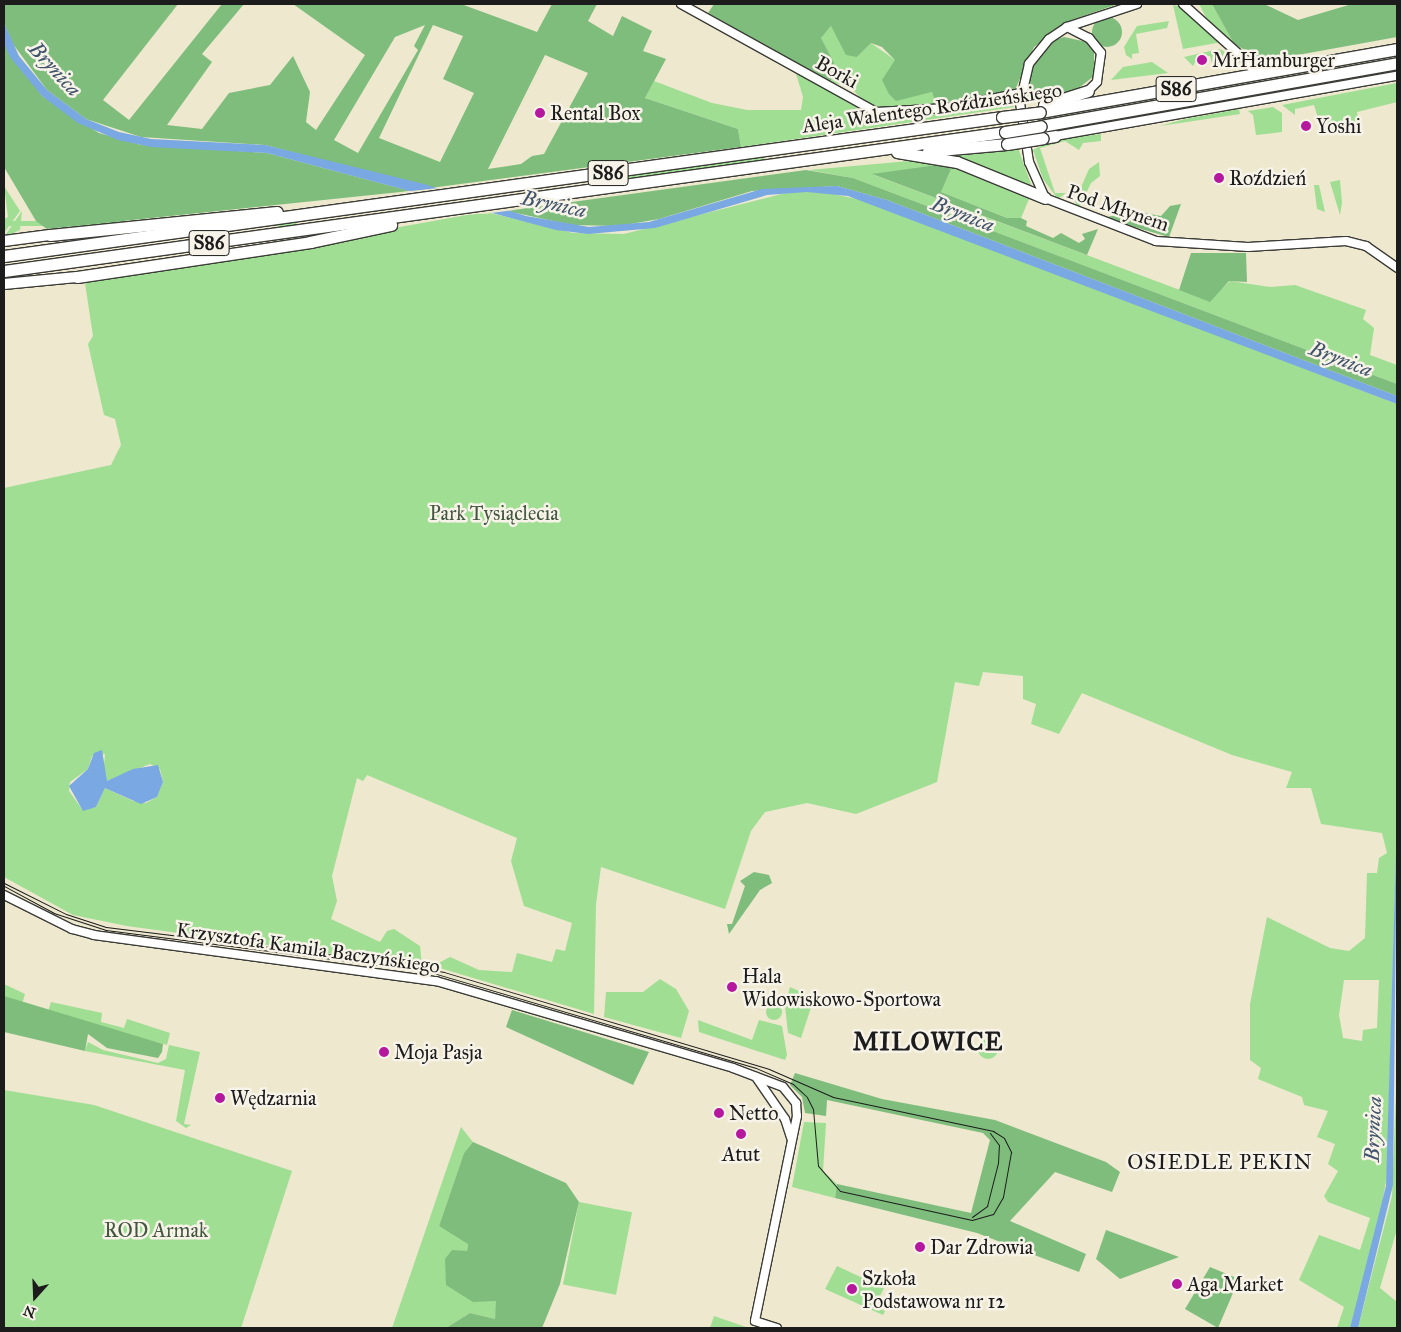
<!DOCTYPE html>
<html>
<head>
<meta charset="utf-8">
<style>
	body { margin:0 }
	#map { position:relative; width:1401px; height:1332px; overflow:hidden; background:#ede8ce; font-family:"IM FELL Great Primer",serif }
	div>[style] { position:absolute }
	[style*='--x'] { left:calc(var(--x)*1px); top:calc(var(--y)*1px); width:calc(var(--w)*1px); rotate:calc(var(--a)*1deg) }
	.green>* { inset:0; background:#9fde93; transform-origin:0 0 }
	.round { border-radius:50% }
	.forest>* { inset:0; background:#7fbd7d }
	.water>* { inset:0; background:#79a8e3 }
	.pier>* { inset:0; background:#ede8ce }
	.roads { filter:drop-shadow(1px 0 #3b3b37) drop-shadow(-1px 0 #3b3b37) drop-shadow(0 1px #3b3b37) drop-shadow(0 -1px #3b3b37) }
	.minor>* { height:8px; margin:-4px; padding:0 4px; transform-origin:4px; border-radius:4px; background:#fff }
	.major>* { height:10px; margin:-5px; padding:0 5px; transform-origin:5px; border-radius:5px; background:#fff }
	.highway>* { height:11px; margin:-5.5px; padding:0 5.5px; transform-origin:5.5px; border-radius:5.5px; background:#fff }
	.tram>* { height:1px; margin:-0.5px; padding:0 0.5px; transform-origin:0.5px; border-radius:0.5px; background:#1c1c1c }
	.bridges { filter:drop-shadow(1px 0 #3b3b37) drop-shadow(-1px 0 #3b3b37) drop-shadow(0 1px #3b3b37) drop-shadow(0 -1px #3b3b37) }
	.highway-bridge>* { height:11px; margin:-5.5px; padding:0 5.5px; transform-origin:5.5px; border-radius:5.5px; background:#fff }
	.dots>* { width:14px; height:14px; translate:-50% -50%; box-sizing:border-box; border:2px solid #f7f3e8; border-radius:50% }
	span { translate:-50% -50%; white-space:nowrap; text-align:center; line-height:1.15; -webkit-text-stroke:5px #f7f3e8; paint-order:stroke }
	.shield-label span { padding:1px 4px; background:#f7f3e8; border:1px solid; border-radius:4px; -webkit-text-stroke-width:0 }
	.shield-label { font-size:19px; color:#1c1c1c; font-weight:700 }
	.poi-label { font-size:20px; color:#1c1c1c }
	.left { translate:0 -50%; text-align:left }
	.street-label { font-size:20px; color:#1c1c1c }
	.park-label { font-size:20px; color:#435640 }
	.water-label { font-size:21px; color:#41546c; font-style:italic }
	.neighbourhood-label { font-size:21px; color:#1c1c1c; letter-spacing:1px }
	.district-label { font-size:25px; color:#1c1c1c; font-weight:700; letter-spacing:1px }
	.frame { position:absolute; inset:0; border:5px solid #1c1c1c; pointer-events:none }
	.north { position:absolute; left:10px; top:1272px; width:50px; height:50px; -webkit-text-stroke:4px #f7f3e8; paint-order:stroke; rotate:200deg; font-size:14px; font-weight:700; line-height:20px; text-align:center; color:#1c1c1c }
	.north::after { content:''; display:block; margin:auto; width:18px; height:22px; background:#1c1c1c; clip-path:polygon(50% 0,100% 100%,50% 72%,0 100%) }
</style>
</head>
<body>
<div id="map">
	<div class="green">
		<i style="clip-path:polygon(1199px 4px,1212px 4px,1234px 44px,1209px 23px)"></i>
		<i style="clip-path:polygon(1173px 5px,1181px 7px,1222px 42px,1183px 49px)"></i>
		<i style="clip-path:polygon(1169px 21px,1167px 28px,1136px 34px,1139px 53px,1132px 54px,1132px 59px,1126px 55px,1124px 47px,1137px 26px)"></i>
		<i style="clip-path:polygon(831px 26px,857px 57px,871px 43px,895px 60px,896px 100px,932px 92px,936px 105px,885px 111px,862px 100px,849px 85px,831px 83px,835px 71px,821px 38px)"></i>
		<i style="clip-path:polygon(1219px 49px,1239px 58px,1212px 63px,1210px 56px,1198px 57px,1193px 66px,1184px 57px)"></i>
		<i style="clip-path:polygon(1152px 62px,1168px 73px,1111px 80px,1123px 67px)"></i>
		<i style="clip-path:polygon(795px 70px,871px 116px,898px 117px,1010px 98px,1014px 107px,741px 147px,738px 129px,645px 98px,654px 81px,712px 103px,747px 110px,801px 110px,803px 97px)"></i>
		<i style="clip-path:polygon(1397px 83px,1397px 102px,1357px 112px,1360px 128px,1323px 134px,1314px 105px,1295px 109px,1295px 115px,1282px 105px)"></i>
		<i style="clip-path:polygon(1273px 107px,1282px 113px,1282px 132px,1256px 135px,1253px 115px,1248px 111px)"></i>
		<i style="clip-path:polygon(1239px 109px,1240px 114px,1160px 126px,1185px 119px)"></i>
		<i style="clip-path:polygon(1101px 134px,1101px 141px,1083px 143px,1079px 150px,1065px 141px,1040px 148px,1055px 193px,1066px 193px,1058px 199px,1043px 179px,1033px 150px,1052px 140px)"></i>
		<i style="clip-path:polygon(1018px 148px,1032px 187px,941px 154px)"></i>
		<i style="clip-path:polygon(763px 157px,764px 160px,612px 182px,611px 178px)"></i>
		<i style="clip-path:polygon(920px 160px,944px 164px,874px 175px,1209px 301px,1230px 281px,1270px 287px,1295px 285px,1366px 310px,1363px 319px,1374px 328px,1370px 355px,1397px 365px,1397px 384px,853px 178px,809px 170px)"></i>
		<i style="clip-path:polygon(1099px 162px,1100px 176px,1091px 183px,1078px 210px,1075px 201px,1089px 169px)"></i>
		<i style="clip-path:polygon(952px 167px,1029px 199px,1021px 218px,1007px 218px,941px 192px)"></i>
		<i style="clip-path:polygon(1340px 180px,1342px 203px,1340px 215px,1330px 182px)"></i>
		<i style="clip-path:polygon(1314px 185px,1319px 185px,1325px 212px,1317px 209px)"></i>
		<i style="clip-path:polygon(4px 186px,20px 211px,4px 233px,4px 219px,8px 217px)"></i>
		<i style="clip-path:polygon(evenodd,790px 192px,823px 192px,872px 202px,1397px 404px,1397px 819px,1387px 1175px,1378px 1229px,1350px 1328px,1337px 1328px,1344px 1307px,1299px 1280px,1319px 1235px,1360px 1250px,1370px 1218px,1328px 1202px,1324px 1196px,1338px 1171px,1328px 1164px,1335px 1144px,1317px 1137px,1328px 1111px,1304px 1105px,1302px 1097px,1258px 1079px,1261px 1068px,1250px 1060px,1250px 1004px,1267px 917px,1330px 948px,1349px 951px,1365px 938px,1367px 873px,1377px 873px,1379px 858px,1387px 853px,1382px 833px,1321px 824px,1311px 788px,1286px 788px,1292px 772px,1232px 755px,1082px 693px,1059px 734px,1031px 724px,1036px 704px,1023px 699px,1023px 676px,983px 672px,979px 686px,955px 682px,937px 782px,856px 814px,807px 803px,765px 812px,751px 831px,725px 909px,601px 867px,596px 904px,594px 1014px,433px 966px,450px 957px,479px 970px,512px 972px,517px 953px,552px 962px,556px 949px,565px 951px,572px 923px,524px 906px,511px 861px,517px 838px,367px 775px,363px 781px,357px 778px,332px 876px,337px 901px,331px 919px,380px 942px,387px 931px,394px 929px,420px 946px,422px 966px,127px 926px,73px 915px,4px 877px,4px 488px,111px 465px,121px 445px,115px 419px,104px 415px,88px 344px,93px 336px,85px 283px,467px 215px,490px 213px,573px 233px,624px 234px,790px 192px,105px 754px,103px 777px,107px 781px,150px 764px,160px 769px,163px 782px,157px 797px,146px 803px,133px 801px,105px 788px,96px 807px,82px 809px,69px 791px,70px 782px,88px 769px,92px 756px,105px 754px,790px 192px,1344px 980px,1379px 980px,1377px 1028px,1363px 1030px,1362px 1041px,1343px 1038px,1339px 1015px,1344px 980px)"></i>
		<i style="clip-path:polygon(22px 211px,20px 230px,4px 237px)"></i>
		<i style="left:296px;top:221px;width:5px;height:295px;rotate:90deg"></i>
		<i style="clip-path:polygon(660px 979px,676px 989px,689px 1011px,681px 1038px,604px 1017px,606px 992px,643px 992px)"></i>
		<i style="clip-path:polygon(4px 984px,25px 994px,22px 1004px,4px 996px)"></i>
		<i style="clip-path:polygon(790px 987px,814px 998px,801px 1038px,788px 1033px,785px 1006px)"></i>
		<i style="clip-path:polygon(51px 1002px,102px 1013px,101px 1022px,124px 1028px,127px 1019px,170px 1033px,167px 1045px,48px 1012px)"></i>
		<i class="round" style="left:766px;top:1004px;width:16px;height:16px"></i>
		<i style="clip-path:polygon(698px 1020px,752px 1040px,759px 1020px,782px 1026px,787px 1055px,785px 1060px,699px 1032px)"></i>
		<i class="round" style="left:978px;top:1039px;width:20px;height:20px"></i>
		<i style="clip-path:polygon(88px 1042px,103px 1050px,158px 1063px,166px 1059px,169px 1045px,200px 1052px,184px 1124px,191px 1125px,186px 1128px,176px 1121px,185px 1070px,85px 1051px)"></i>
		<i style="clip-path:polygon(1397px 1068px,1397px 1229px,1380px 1288px,1397px 1302px,1397px 1328px,1358px 1328px,1392px 1196px)"></i>
		<i style="clip-path:polygon(4px 1090px,94px 1105px,292px 1171px,241px 1328px,4px 1328px)"></i>
		<i style="clip-path:polygon(804px 1122px,826px 1123px,823px 1171px,837px 1184px,835px 1198px,792px 1187px)"></i>
		<i style="clip-path:polygon(461px 1127px,473px 1142px,464px 1153px,439px 1226px,468px 1243px,467px 1251px,497px 1301px,495px 1319px,470px 1313px,446px 1328px,392px 1328px)"></i>
		<i style="left:579px;top:1202px;width:54px;height:84px;rotate:11deg"></i>
		<i style="clip-path:polygon(837px 1266px,884px 1288px,875px 1306px,885px 1311px,883px 1315px,825px 1289px)"></i>
		<i style="clip-path:polygon(714px 1316px,746px 1327px,748px 1328px,710px 1328px)"></i>
	</div>
	<div class="forest">
		<i style="clip-path:polygon(evenodd,4px 4px,178px 4px,103px 100px,129px 120px,222px 4px,244px 4px,202px 54px,212px 62px,167px 125px,202px 129px,229px 93px,270px 85px,293px 56px,310px 92px,306px 122px,316px 130px,365px 55px,293px 4px,461px 4px,537px 32px,552px 4px,597px 4px,588px 21px,613px 36px,622px 16px,652px 31px,643px 51px,666px 59px,645px 98px,738px 129px,741px 147px,430px 188px,265px 145px,141px 137px,86px 119px,47px 90px,13px 44px,4px 23px,4px 4px,425px 25px,414px 46px,418px 50px,358px 153px,334px 140px,395px 37px,425px 25px,4px 4px,433px 25px,463px 36px,443px 79px,474px 93px,440px 162px,379px 138px,433px 25px,4px 4px,545px 55px,588px 73px,544px 154px,532px 156px,521px 164px,488px 169px,545px 55px)"></i>
		<i style="clip-path:polygon(714px 4px,1118px 4px,1072px 20px,1034px 47px,1015px 90px,936px 105px,932px 92px,896px 101px,889px 94px,882px 80px,895px 60px,882px 47px,871px 43px,857px 57px,846px 55px,831px 26px,821px 38px,834px 63px,831px 83px,708px 13px)"></i>
		<i style="clip-path:polygon(1212px 4px,1264px 4px,1298px 20px,1352px 4px,1397px 4px,1397px 37px,1265px 61px,1234px 44px)"></i>
		<i class="round" style="left:1092px;top:17px;width:30px;height:30px"></i>
		<i style="clip-path:polygon(1064px 37px,1087px 42px,1094px 51px,1094px 76px,1071px 94px,1027px 103px,1024px 90px,1035px 61px,1052px 41px)"></i>
		<i style="clip-path:polygon(4px 43px,42px 96px,99px 133px,141px 145px,267px 153px,410px 191px,47px 229px,36px 221px,4px 167px)"></i>
		<i style="clip-path:polygon(944px 164px,952px 167px,941px 192px,1007px 218px,1021px 218px,1027px 221px,1026px 226px,1053px 238px,1061px 233px,1079px 243px,1085px 239px,1082px 234px,1098px 229px,1087px 255px,872px 174px)"></i>
		<i style="clip-path:polygon(806px 170px,853px 178px,1397px 384px,1397px 396px,887px 200px,837px 186px,752px 191px,659px 219px,619px 226px,572px 225px,507px 211px)"></i>
		<i style="clip-path:polygon(1181px 204px,1169px 237px,1103px 218px,1133px 211px,1161px 216px,1170px 206px)"></i>
		<i style="clip-path:polygon(1191px 253px,1246px 253px,1247px 282px,1229px 281px,1210px 302px,1179px 290px)"></i>
		<i style="clip-path:polygon(754px 872px,769px 875px,772px 883px,760px 890px,729px 934px,727px 924px,732px 924px,745px 886px,740px 881px)"></i>
		<i style="clip-path:polygon(4px 996px,163px 1044px,162px 1052px,158px 1058px,107px 1048px,88px 1034px,85px 1051px,4px 1032px)"></i>
		<i style="clip-path:polygon(512px 1010px,649px 1052px,633px 1085px,506px 1027px)"></i>
		<i style="clip-path:polygon(795px 1073px,882px 1099px,995px 1120px,1106px 1162px,1120px 1172px,1112px 1192px,1055px 1172px,1010px 1221px,1086px 1254px,1079px 1272px,977px 1233px,835px 1198px,837px 1184px,971px 1213px,990px 1140px,983px 1133px,827px 1100px,826px 1116px,805px 1113px,802px 1097px,790px 1085px)"></i>
		<i style="clip-path:polygon(473px 1142px,566px 1183px,579px 1202px,560px 1284px,542px 1328px,446px 1328px,470px 1313px,495px 1319px,496px 1301px,473px 1302px,446px 1285px,445px 1259px,452px 1250px,467px 1251px,468px 1244px,439px 1226px,464px 1153px)"></i>
		<i style="clip-path:polygon(1106px 1230px,1179px 1257px,1120px 1279px,1096px 1259px)"></i>
		<i style="clip-path:polygon(1210px 1267px,1239px 1279px,1218px 1328px,1185px 1309px)"></i>
	</div>
	<div class="water">
		<i style="clip-path:polygon(4px 23px,19px 56px,47px 90px,86px 119px,119px 132px,151px 139px,265px 145px,424px 184px,526px 216px,589px 227px,649px 222px,762px 189px,837px 186px,887px 200px,1397px 396px,1397px 404px,848px 196px,807px 192px,767px 195px,655px 228px,588px 234px,556px 230px,267px 153px,151px 147px,118px 140px,78px 123px,42px 96px,10px 57px,4px 43px)"></i>
		<i style="clip-path:polygon(102px 750px,107px 781px,133px 769px,158px 765px,163px 782px,157px 797px,141px 804px,105px 788px,96px 807px,83px 811px,69px 786px,88px 769px,94px 753px)"></i>
		<i style="clip-path:polygon(1397px 819px,1393px 1185px,1358px 1328px,1350px 1328px,1386px 1186px)"></i>
	</div>
	<div class="pier">
		<i style="clip-path:polygon(438px 188px,514px 210px,484px 214px,403px 192px)"></i>
	</div>
	<div class="roads">
		<div class="minor">
			<i style="--x:681;--y:4;--w:223;--a:29"></i>
			<i style="--x:876;--y:112;--w:71;--a:-3.2"></i>
			<i style="--x:947;--y:108;--w:75;--a:-11.6"></i>
			<i style="--x:1137;--y:4;--w:74;--a:161.8"></i>
			<i style="--x:1067;--y:27;--w:22;--a:146"></i>
			<i style="--x:1049;--y:39;--w:32;--a:129"></i>
			<i style="--x:1029;--y:64;--w:40;--a:103"></i>
			<i style="--x:1020;--y:103;--w:60;--a:81.3"></i>
			<i style="--x:1029;--y:162;--w:39;--a:66"></i>
			<i style="--x:1045;--y:198;--w:119;--a:21.2"></i>
			<i style="--x:1156;--y:241;--w:92;--a:3.7"></i>
			<i style="--x:1248;--y:247;--w:98;--a:-3.5"></i>
			<i style="--x:1346;--y:241;--w:21;--a:14"></i>
			<i style="--x:1366;--y:246;--w:38;--a:35"></i>
			<i style="--x:1183;--y:4;--w:91;--a:41.9"></i>
			<i style="--x:1067;--y:27;--w:25;--a:27"></i>
			<i style="--x:1089;--y:38;--w:19;--a:51"></i>
			<i style="--x:1101;--y:53;--w:29;--a:98"></i>
			<i style="--x:1097;--y:82;--w:13;--a:135"></i>
			<i style="--x:1055;--y:136;--w:347;--a:-10"></i>
			<i style="--x:4;--y:895;--w:76;--a:26.6"></i>
			<i style="--x:72;--y:929;--w:23;--a:15"></i>
			<i style="--x:94;--y:935;--w:345;--a:7.7"></i>
			<i style="--x:436;--y:981;--w:309;--a:16.3"></i>
			<i style="--x:733;--y:1068;--w:53;--a:20.8"></i>
			<i style="--x:783;--y:1087;--w:21;--a:51"></i>
			<i style="--x:796;--y:1103;--w:13;--a:86"></i>
			<i style="--x:797;--y:1116;--w:209;--a:101.6"></i>
			<i style="--x:755;--y:1321;--w:23;--a:18"></i>
			<i style="--x:756;--y:1077;--w:51;--a:55.4"></i>
			<i style="--x:785;--y:1119;--w:20;--a:72"></i>
		</div>
		<div class="major">
			<i style="--x:4;--y:241;--w:46;--a:-7.4"></i>
			<i style="--x:4;--y:284;--w:73;--a:-5.5"></i>
		</div>
		<div class="highway">
			<i style="--x:1251;--y:65;--w:34;--a:0"></i>
			<i style="--x:1044;--y:105;--w:46;--a:-17.7"></i>
			<i style="--x:1040;--y:112;--w:363;--a:-10"></i>
			<i style="--x:1041;--y:126;--w:362;--a:-10"></i>
			<i style="--x:1043;--y:138;--w:12;--a:-9"></i>
			<i style="--x:928;--y:151;--w:79;--a:-5.1"></i>
			<i style="--x:897;--y:152;--w:61;--a:9.5"></i>
			<i style="--x:957;--y:162;--w:95;--a:22.2"></i>
			<i style="--x:50;--y:235;--w:228;--a:-5.8"></i>
			<i style="--x:4;--y:256;--w:1008;--a:-7.93"></i>
			<i style="--x:4;--y:271;--w:1011;--a:-7.91"></i>
			<i style="--x:77;--y:277;--w:236;--a:-8.5"></i>
			<i style="--x:310;--y:242;--w:83;--a:-11.9"></i>
		</div>
	</div>
	<div class="tram">
		<i style="--x:4;--y:883;--w:69;--a:26.6"></i>
		<i style="--x:66;--y:914;--w:42;--a:18"></i>
		<i style="--x:106;--y:927;--w:286;--a:7"></i>
		<i style="--x:390;--y:962;--w:55;--a:10.5"></i>
		<i style="--x:444;--y:972;--w:339;--a:16.6"></i>
		<i style="--x:769;--y:1069;--w:70;--a:23.6"></i>
		<i style="--x:833;--y:1097;--w:164;--a:12"></i>
		<i style="--x:993;--y:1131;--w:13;--a:32"></i>
		<i style="--x:1004;--y:1138;--w:16;--a:63"></i>
		<i style="--x:1011;--y:1152;--w:46;--a:100.1"></i>
		<i style="--x:1003;--y:1197;--w:20;--a:120"></i>
		<i style="--x:993;--y:1214;--w:22;--a:164"></i>
		<i style="--x:972;--y:1220;--w:135;--a:-167.6"></i>
		<i style="--x:840;--y:1191;--w:33;--a:-131"></i>
		<i style="--x:818;--y:1166;--w:57;--a:-95"></i>
		<i style="--x:813;--y:1109;--w:13;--a:-117"></i>
		<i style="--x:807;--y:1097;--w:19;--a:-137"></i>
		<i style="--x:793;--y:1084;--w:40;--a:-156.6"></i>
		<i style="--x:756;--y:1068;--w:344;--a:-163.6"></i>
		<i style="--x:426;--y:971;--w:323;--a:-172.7"></i>
		<i style="--x:106;--y:930;--w:55;--a:-161.9"></i>
		<i style="--x:54;--y:913;--w:57;--a:-151.6"></i>
		<i style="--x:972;--y:1217;--w:19;--a:-36"></i>
		<i style="--x:987;--y:1206;--w:44;--a:-75.7"></i>
		<i style="--x:998;--y:1163;--w:18;--a:-87"></i>
		<i style="--x:999;--y:1145;--w:15;--a:-127"></i>
	</div>
	<div class="bridges">
		<div class="highway-bridge">
			<i style="--x:1002;--y:117;--w:38;--a:-7"></i>
			<i style="--x:1005;--y:132;--w:36;--a:-9"></i>
			<i style="--x:1007;--y:144;--w:36;--a:-9"></i>
		</div>
	</div>
	<div class="dots">
		<i style="left:1202px;top:60px;background:#b5179e"></i>
		<i style="left:540px;top:113px;background:#b5179e"></i>
		<i style="left:1306px;top:126px;background:#b5179e"></i>
		<i style="left:1219px;top:178px;background:#b5179e"></i>
		<i style="left:732px;top:987px;background:#b5179e"></i>
		<i style="left:384px;top:1052px;background:#b5179e"></i>
		<i style="left:220px;top:1098px;background:#b5179e"></i>
		<i style="left:719px;top:1113px;background:#b5179e"></i>
		<i style="left:741px;top:1134px;background:#b5179e"></i>
		<i style="left:920px;top:1247px;background:#b5179e"></i>
		<i style="left:1177px;top:1284px;background:#b5179e"></i>
		<i style="left:852px;top:1289px;background:#b5179e"></i>
	</div>
	<div class="shield-label">
		<span style="left:1176px;top:89px">S86</span>
		<span style="left:608px;top:173px">S86</span>
		<span style="left:209px;top:243px">S86</span>
	</div>
	<div class="poi-label">
		<span class="left" style="left:1212px;top:60px">MrHamburger</span>
		<span class="left" style="left:550px;top:113px">Rental Box</span>
		<span class="left" style="left:1316px;top:126px">Yoshi</span>
		<span class="left" style="left:1229px;top:178px">Roździeń</span>
		<span class="left" style="left:742px;top:988px">Hala<br>Widowiskowo-Sportowa</span>
		<span class="left" style="left:394px;top:1052px">Moja Pasja</span>
		<span class="left" style="left:230px;top:1098px">Wędzarnia</span>
		<span class="left" style="left:729px;top:1113px">Netto</span>
		<span style="left:741px;top:1154px">Atut</span>
		<span class="left" style="left:930px;top:1247px">Dar Zdrowia</span>
		<span class="left" style="left:862px;top:1290px">Szkoła<br>Podstawowa nr 12</span>
		<span class="left" style="left:1187px;top:1284px">Aga Market</span>
	</div>
	<div class="street-label">
		<span style="left:837px;top:72px;rotate:29deg">Borki</span>
		<span style="left:932px;top:108px;rotate:-8deg">Aleja Walentego Roździeńskiego</span>
		<span style="left:1118px;top:208px;rotate:19deg">Pod Młynem</span>
		<span style="left:308px;top:948px;rotate:8deg">Krzysztofa Kamila Baczyńskiego</span>
	</div>
	<div class="park-label">
		<span style="left:494px;top:513px">Park Tysiąclecia</span>
		<span style="left:156px;top:1230px">ROD Armak</span>
	</div>
	<div class="water-label">
		<span style="left:55px;top:69px;rotate:47deg">Brynica</span>
		<span style="left:554px;top:204px;rotate:12deg">Brynica</span>
		<span style="left:963px;top:214px;rotate:21deg">Brynica</span>
		<span style="left:1341px;top:359px;rotate:21deg">Brynica</span>
		<span style="left:1373px;top:1129px;rotate:-88deg">Brynica</span>
	</div>
	<div class="neighbourhood-label">
		<span style="left:1220px;top:1162px">OSIEDLE PEKIN</span>
	</div>
	<div class="district-label">
		<span style="left:928px;top:1042px">MILOWICE</span>
	</div>
	<div class="frame"></div>
	<div class="north">N</div>
</div>
</body>
</html>
